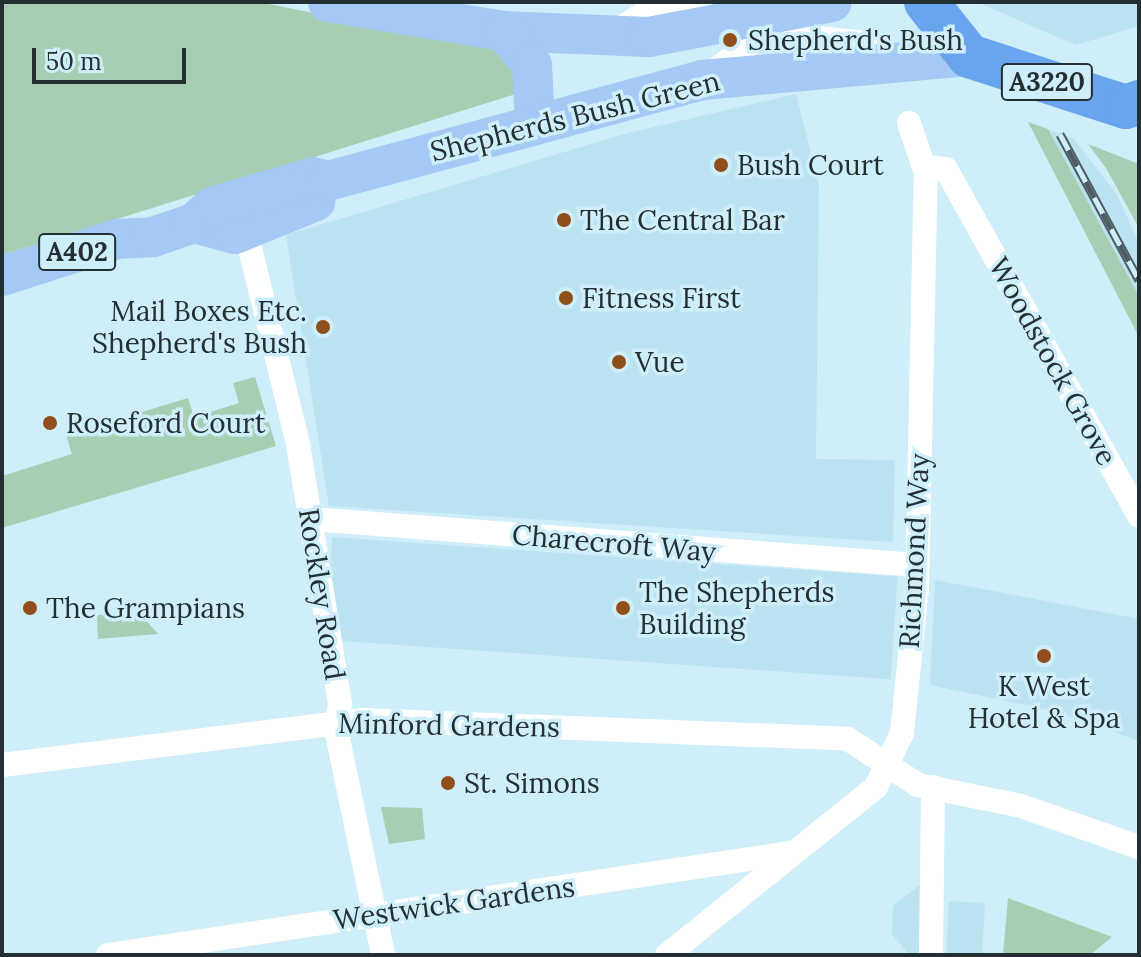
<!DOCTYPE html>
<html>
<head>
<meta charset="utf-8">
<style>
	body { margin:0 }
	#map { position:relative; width:1141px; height:957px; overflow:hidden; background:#ceeef9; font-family:Lora,serif }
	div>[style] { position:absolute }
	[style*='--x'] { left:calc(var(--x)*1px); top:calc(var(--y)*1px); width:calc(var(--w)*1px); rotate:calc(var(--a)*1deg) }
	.built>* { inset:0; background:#bbe3f1; transform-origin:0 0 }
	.green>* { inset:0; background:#a7ceb3 }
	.street>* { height:24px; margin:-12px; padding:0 12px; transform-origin:12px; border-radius:12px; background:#fff }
	.primary>* { height:40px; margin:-20px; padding:0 20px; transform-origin:20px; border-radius:20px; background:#a4c9f5 }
	.highway>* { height:44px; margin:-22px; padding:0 22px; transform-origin:22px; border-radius:22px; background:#68a5ee }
	.rail>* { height:9px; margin-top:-4.5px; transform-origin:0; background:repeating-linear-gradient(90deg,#ceeef9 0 18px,#4d5d63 0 36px); box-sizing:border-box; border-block:2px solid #4d5d63 }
	.dots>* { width:22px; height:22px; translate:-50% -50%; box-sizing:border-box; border:4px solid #ceeef9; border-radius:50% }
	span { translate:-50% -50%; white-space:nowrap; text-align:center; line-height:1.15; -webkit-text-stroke:7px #ceeef9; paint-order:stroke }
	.shield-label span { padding:2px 6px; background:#ceeef9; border:2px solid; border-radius:6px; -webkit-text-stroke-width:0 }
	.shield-label { font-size:26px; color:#232f33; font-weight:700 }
	.poi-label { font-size:28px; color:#232f33 }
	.left { translate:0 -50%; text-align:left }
	.right { translate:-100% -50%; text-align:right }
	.street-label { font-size:28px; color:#232f33 }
	.frame { position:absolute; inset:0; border:4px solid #232f33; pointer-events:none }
	.scale { position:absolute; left:32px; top:48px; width:154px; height:36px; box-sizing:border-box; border:4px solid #232f33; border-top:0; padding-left:10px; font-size:24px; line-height:28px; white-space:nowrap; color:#232f33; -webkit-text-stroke:6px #ceeef9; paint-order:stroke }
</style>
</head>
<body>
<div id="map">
	<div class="built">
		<i style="clip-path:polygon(977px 2px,1139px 2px,1139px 26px,1076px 45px)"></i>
		<i style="clip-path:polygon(796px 94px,819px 185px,816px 459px,895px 460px,893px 542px,329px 506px,286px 235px,628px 133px)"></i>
		<i style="clip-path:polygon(1048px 129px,1074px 139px,1117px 195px,1139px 243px,1139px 296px)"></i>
		<i style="left:332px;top:537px;width:567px;height:103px;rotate:4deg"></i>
		<i style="clip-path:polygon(935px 580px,1139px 619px,1139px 741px,1058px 712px,930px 685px)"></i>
		<i style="clip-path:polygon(923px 882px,919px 955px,909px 955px,892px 934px,893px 906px)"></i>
		<i style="left:949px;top:901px;width:36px;height:54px;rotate:3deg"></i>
	</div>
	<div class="green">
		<i style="clip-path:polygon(2px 2px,259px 2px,507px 52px,519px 93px,2px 255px)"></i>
		<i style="clip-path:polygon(1028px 122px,1048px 129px,1139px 296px,1139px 337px)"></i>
		<i style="clip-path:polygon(1088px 144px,1139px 164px,1139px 228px,1106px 168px)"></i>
		<i style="clip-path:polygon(255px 377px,276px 446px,2px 528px,2px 476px,72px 454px,66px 435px,188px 398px,194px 417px,239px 403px,233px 383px)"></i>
		<i style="clip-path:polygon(140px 614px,158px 634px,98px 639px,97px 615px)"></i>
		<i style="clip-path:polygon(381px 807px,422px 808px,425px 839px,389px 844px)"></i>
		<i style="clip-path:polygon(1008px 898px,1112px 937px,1090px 955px,1003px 955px)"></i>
	</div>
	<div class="street">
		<i style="--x:779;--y:14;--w:38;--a:37"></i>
		<i style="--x:809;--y:37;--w:59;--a:5.8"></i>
		<i style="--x:868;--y:43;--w:34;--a:26"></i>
		<i style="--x:613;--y:33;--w:40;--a:-32.9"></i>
		<i style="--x:647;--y:11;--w:54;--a:-9.6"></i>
		<i style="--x:703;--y:79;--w:74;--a:-36.7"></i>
		<i style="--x:762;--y:35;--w:29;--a:-54"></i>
		<i style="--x:925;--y:167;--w:21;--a:5"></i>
		<i style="--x:946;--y:169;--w:397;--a:60.9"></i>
		<i style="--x:246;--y:232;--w:218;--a:76.2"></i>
		<i style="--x:298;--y:444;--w:262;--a:80.8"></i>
		<i style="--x:340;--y:703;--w:31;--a:96"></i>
		<i style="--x:337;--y:734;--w:226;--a:78.2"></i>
		<i style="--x:311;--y:519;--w:608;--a:4.34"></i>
		<i style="--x:2;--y:765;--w:364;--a:-7.1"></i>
		<i style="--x:363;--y:720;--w:485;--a:2.2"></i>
		<i style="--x:848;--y:739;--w:84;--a:33.3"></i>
		<i style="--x:918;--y:785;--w:105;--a:11.5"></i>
		<i style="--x:1021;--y:806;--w:125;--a:19.2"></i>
		<i style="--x:108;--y:955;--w:690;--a:-8.51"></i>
		<i style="--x:667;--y:955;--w:268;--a:-38.8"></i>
		<i style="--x:876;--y:787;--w:60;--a:-64.3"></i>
		<i style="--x:902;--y:733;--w:145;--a:-84.1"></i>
		<i style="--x:917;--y:589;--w:416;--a:-88.8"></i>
		<i style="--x:926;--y:173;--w:53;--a:-108.8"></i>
		<i style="--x:931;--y:955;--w:168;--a:-89.3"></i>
	</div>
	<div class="primary">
		<i style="--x:328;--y:2;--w:178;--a:9.4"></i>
		<i style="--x:504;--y:31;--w:145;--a:2.4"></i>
		<i style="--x:649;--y:37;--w:186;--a:-10.8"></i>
		<i style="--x:504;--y:31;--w:44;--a:50.5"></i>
		<i style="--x:532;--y:65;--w:57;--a:87"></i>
		<i style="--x:194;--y:223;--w:42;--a:15"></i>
		<i style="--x:235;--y:234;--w:87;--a:-22.2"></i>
		<i style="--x:2;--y:276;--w:121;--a:-17.8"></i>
		<i style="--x:117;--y:239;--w:36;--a:-3"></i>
		<i style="--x:153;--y:237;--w:43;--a:-18.9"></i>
		<i style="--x:194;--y:223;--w:24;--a:-42"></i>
		<i style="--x:212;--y:207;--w:105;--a:-16.5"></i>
		<i style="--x:313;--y:177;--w:16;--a:15"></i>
		<i style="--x:328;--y:181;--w:387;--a:-15.1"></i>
		<i style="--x:702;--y:80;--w:268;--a:-5.1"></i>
	</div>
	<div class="highway">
		<i style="--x:926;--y:2;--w:69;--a:51.5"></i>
		<i style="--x:969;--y:56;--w:165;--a:18"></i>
		<i style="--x:1126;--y:107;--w:14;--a:-21"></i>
	</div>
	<div class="rail">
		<i style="--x:1060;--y:134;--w:166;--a:61.6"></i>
	</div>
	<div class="dots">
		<i style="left:730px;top:40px;background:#904f1a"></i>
		<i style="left:721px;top:165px;background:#904f1a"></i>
		<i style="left:564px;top:220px;background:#904f1a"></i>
		<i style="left:566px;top:298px;background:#904f1a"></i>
		<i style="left:323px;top:327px;background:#904f1a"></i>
		<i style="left:619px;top:362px;background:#904f1a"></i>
		<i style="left:50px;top:423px;background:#904f1a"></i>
		<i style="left:30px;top:608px;background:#904f1a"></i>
		<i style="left:623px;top:608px;background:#904f1a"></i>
		<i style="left:1044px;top:656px;background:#904f1a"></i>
		<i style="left:448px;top:783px;background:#904f1a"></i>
	</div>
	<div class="shield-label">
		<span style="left:1047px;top:82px">A3220</span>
		<span style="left:77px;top:252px">A402</span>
	</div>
	<div class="poi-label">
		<span class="left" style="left:748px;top:40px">Shepherd's Bush</span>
		<span class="left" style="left:737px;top:165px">Bush Court</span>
		<span class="left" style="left:580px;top:220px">The Central Bar</span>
		<span class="left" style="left:582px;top:298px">Fitness First</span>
		<span class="right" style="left:307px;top:327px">Mail Boxes Etc.<br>Shepherd's Bush</span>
		<span class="left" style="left:635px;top:362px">Vue</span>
		<span class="left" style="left:66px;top:423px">Roseford Court</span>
		<span class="left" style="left:639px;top:608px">The Shepherds<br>Building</span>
		<span class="left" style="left:46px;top:608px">The Grampians</span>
		<span style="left:1044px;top:702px">K West<br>Hotel &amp; Spa</span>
		<span class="left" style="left:464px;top:783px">St. Simons</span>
	</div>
	<div class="street-label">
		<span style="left:575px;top:116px;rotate:-14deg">Shepherds Bush Green</span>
		<span style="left:1053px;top:361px;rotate:61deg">Woodstock Grove</span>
		<span style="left:614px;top:543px;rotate:5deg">Charecroft Way</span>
		<span style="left:914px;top:551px;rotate:-87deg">Richmond Way</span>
		<span style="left:322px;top:594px;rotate:81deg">Rockley Road</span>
		<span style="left:449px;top:725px;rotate:1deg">Minford Gardens</span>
		<span style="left:454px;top:903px;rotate:-8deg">Westwick Gardens</span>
	</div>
	<div class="frame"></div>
	<div class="scale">50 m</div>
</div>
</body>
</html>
